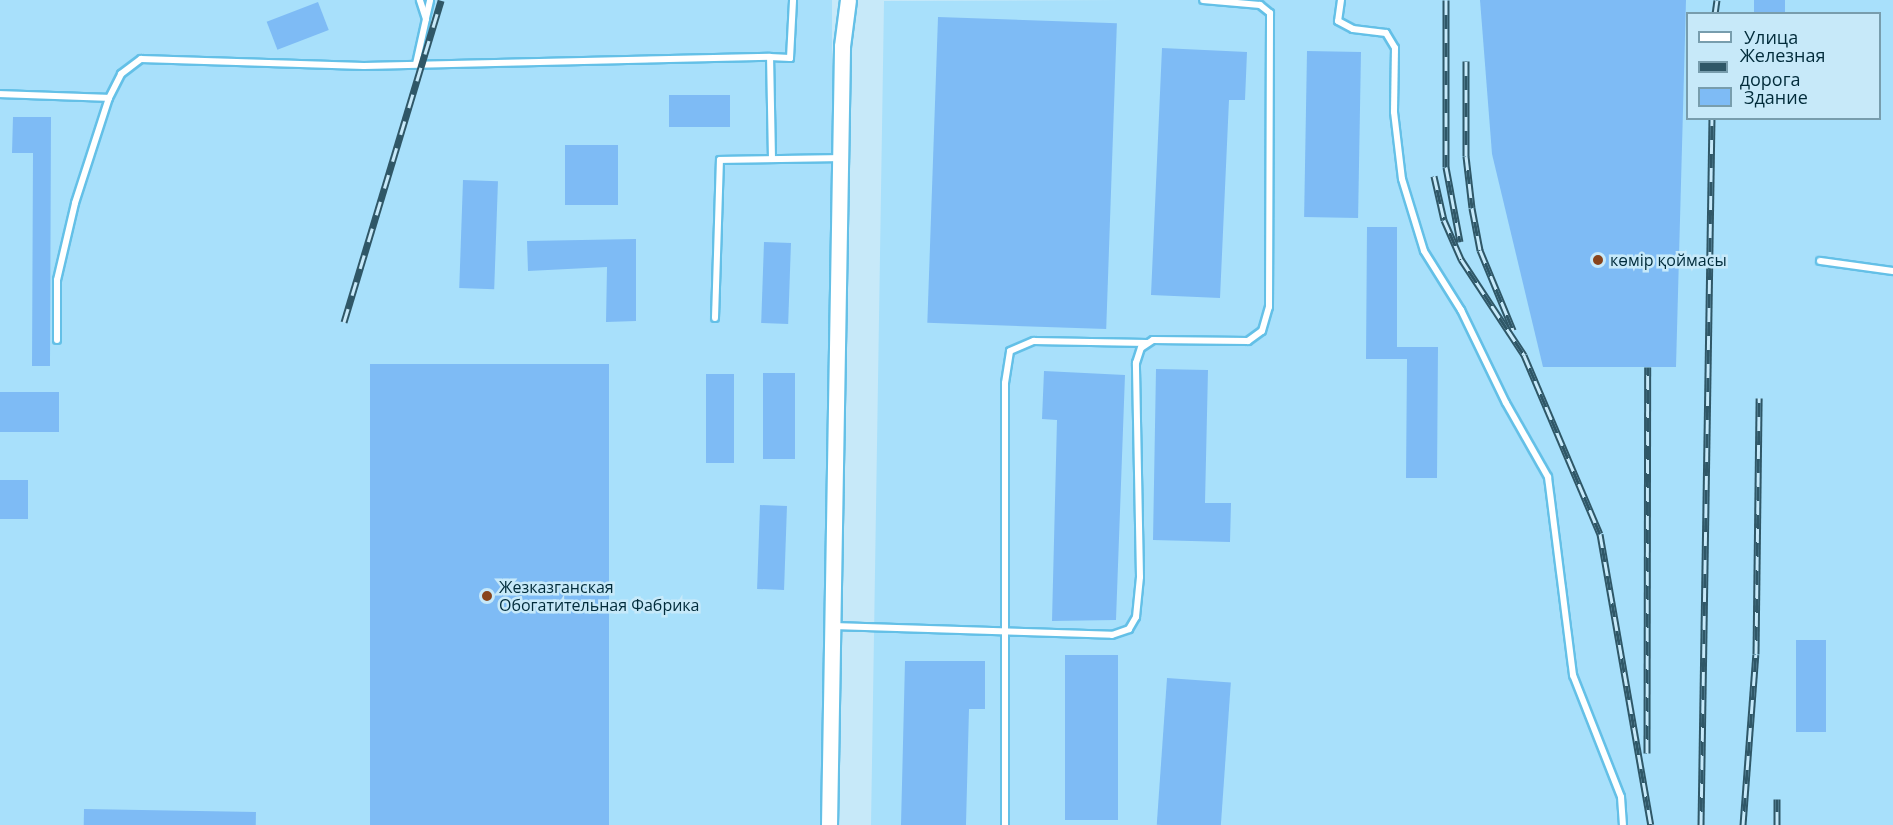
<!DOCTYPE html>
<html>
<head>
<meta charset="utf-8">
<style>
	body { margin:0 }
	#map { position:relative; width:1893px; height:825px; overflow:hidden; background:#c7e9f9; font-family:"Open Sans",sans-serif }
	div>[style] { position:absolute }
	[style*='--x'] { left:calc(var(--x)*1px); top:calc(var(--y)*1px); width:calc(var(--w)*1px); rotate:calc(var(--a)*1deg) }
	.built>* { inset:0; background:#a8e0fb; transform-origin:0 0 }
	.building>* { inset:0; background:#7ebbf5; transform-origin:0 0 }
	.roads { filter:drop-shadow(2px 0 #64c0e7) drop-shadow(-2px 0 #64c0e7) drop-shadow(0 2px #64c0e7) drop-shadow(0 -2px #64c0e7) }
	.service>* { height:6px; margin:-3px; padding:0 3px; transform-origin:3px; border-radius:3px; background:#fff }
	.tertiary>* { height:15px; margin:-7.5px; padding:0 7.5px; transform-origin:7.5px; border-radius:7.5px; background:#fff }
	.rail>* { height:7px; margin-top:-3.5px; transform-origin:0; background:repeating-linear-gradient(90deg,#c7e9f9 0 14px,#2f5767 0 28px); box-sizing:border-box; border-block:2px solid #2f5767 }
	.dots>* { width:16px; height:16px; translate:-50% -50%; box-sizing:border-box; border:3px solid #c7e9f9; border-radius:50% }
	span { translate:-50% -50%; white-space:nowrap; text-align:center; line-height:1.15; -webkit-text-stroke:5px #c7e9f9; paint-order:stroke }
	.poi-label { font-size:16px; color:#012b3a }
	.left { translate:0 -50%; text-align:left }
	.legend { position:absolute; left:1686px; top:12px; width:195px; height:108px; box-sizing:border-box; background:#c7e9f9; border:2px solid #789dad; margin:0; padding:8px 10px; list-style:none; font-size:18px; color:#012b3a }
	.legend li { display:flex; align-items:center; gap:12px; height:30px }
	.legend b { width:30px; border:2px solid #789dad }
</style>
</head>
<body>
<div id="map">
	<div class="built">
		<i style="left:0;top:0;width:832px;height:825px"></i>
		<i style="clip-path:polygon(evenodd,1123px 0,1893px 0,1893px 825px,871px 825px,884px 1px,1123px 0,1688px 14px,1880px 14px,1880px 118px,1688px 118px,1688px 14px)"></i>
	</div>
	<div class="building">
		<i style="clip-path:polygon(1480px 0,1686px 0,1676px 367px,1543px 367px,1492px 154px)"></i>
		<i style="left:1754px;top:0;width:31px;height:14px"></i>
		<i style="left:318px;top:2px;width:30px;height:55px;rotate:69deg"></i>
		<i style="left:938px;top:17px;width:179px;height:306px;rotate:2deg"></i>
		<i style="clip-path:polygon(1162px 48px,1247px 52px,1245px 100px,1229px 100px,1220px 298px,1151px 295px)"></i>
		<i style="left:1307px;top:51px;width:54px;height:166px;rotate:1deg"></i>
		<i style="left:669px;top:95px;width:61px;height:32px"></i>
		<i style="clip-path:polygon(13px 117px,51px 117px,50px 366px,32px 366px,33px 153px,12px 153px)"></i>
		<i style="left:565px;top:145px;width:53px;height:60px"></i>
		<i style="left:463px;top:180px;width:35px;height:108px;rotate:2deg"></i>
		<i style="clip-path:polygon(1367px 227px,1397px 227px,1397px 347px,1438px 347px,1437px 478px,1406px 478px,1407px 359px,1366px 359px)"></i>
		<i style="clip-path:polygon(636px 239px,636px 321px,606px 322px,607px 267px,528px 271px,527px 241px)"></i>
		<i style="left:764px;top:242px;width:27px;height:81px;rotate:2deg"></i>
		<i style="left:370px;top:364px;width:239px;height:461px"></i>
		<i style="clip-path:polygon(1156px 369px,1208px 370px,1205px 503px,1231px 503px,1230px 542px,1153px 540px)"></i>
		<i style="clip-path:polygon(1044px 371px,1125px 375px,1116px 620px,1052px 621px,1057px 420px,1042px 419px)"></i>
		<i style="left:763px;top:373px;width:32px;height:86px"></i>
		<i style="left:706px;top:374px;width:28px;height:89px"></i>
		<i style="left:0;top:392px;width:59px;height:40px"></i>
		<i style="left:0;top:480px;width:28px;height:39px"></i>
		<i style="left:760px;top:505px;width:27px;height:84px;rotate:2deg"></i>
		<i style="left:1796px;top:640px;width:30px;height:92px"></i>
		<i style="left:1065px;top:655px;width:53px;height:165px"></i>
		<i style="clip-path:polygon(905px 661px,985px 661px,985px 709px,969px 709px,966px 825px,901px 825px)"></i>
		<i style="left:1167px;top:678px;width:64px;height:147px;rotate:4deg"></i>
		<i style="left:84px;top:809px;width:172px;height:16px;rotate:1deg"></i>
	</div>
	<div class="roads">
		<div class="service">
			<i style="--x:1341;--y:0;--w:21;--a:98"></i>
			<i style="--x:1338;--y:21;--w:17;--a:28"></i>
			<i style="--x:1353;--y:29;--w:33;--a:7"></i>
			<i style="--x:1386;--y:33;--w:17;--a:59"></i>
			<i style="--x:1395;--y:48;--w:64;--a:90.9"></i>
			<i style="--x:1394;--y:112;--w:67;--a:83.2"></i>
			<i style="--x:1402;--y:179;--w:75;--a:73"></i>
			<i style="--x:1424;--y:251;--w:70;--a:57.9"></i>
			<i style="--x:1461;--y:310;--w:103;--a:64.2"></i>
			<i style="--x:1506;--y:403;--w:85;--a:60.4"></i>
			<i style="--x:1548;--y:477;--w:200;--a:82.8"></i>
			<i style="--x:1573;--y:675;--w:131;--a:68.5"></i>
			<i style="--x:1621;--y:797;--w:28;--a:86"></i>
			<i style="--x:426;--y:18;--w:18;--a:-77"></i>
			<i style="--x:416;--y:64;--w:46;--a:-77.5"></i>
			<i style="--x:426;--y:19;--w:20;--a:-108"></i>
			<i style="--x:0;--y:94;--w:109;--a:2.1"></i>
			<i style="--x:772;--y:159;--w:102;--a:-91.1"></i>
			<i style="--x:770;--y:57;--w:20;--a:3"></i>
			<i style="--x:790;--y:58;--w:58;--a:-87"></i>
			<i style="--x:1820;--y:261;--w:74;--a:7.8"></i>
			<i style="--x:715;--y:318;--w:158;--a:-88.2"></i>
			<i style="--x:720;--y:160;--w:121;--a:-0.9"></i>
			<i style="--x:57;--y:340;--w:60;--a:-90"></i>
			<i style="--x:57;--y:280;--w:79;--a:-76.8"></i>
			<i style="--x:75;--y:203;--w:110;--a:-72.1"></i>
			<i style="--x:109;--y:98;--w:27;--a:-63"></i>
			<i style="--x:121;--y:74;--w:25;--a:-37"></i>
			<i style="--x:141;--y:59;--w:223;--a:1.8"></i>
			<i style="--x:364;--y:66;--w:406;--a:-1.3"></i>
			<i style="--x:833;--y:626;--w:279;--a:1.8"></i>
			<i style="--x:1112;--y:635;--w:18;--a:-19"></i>
			<i style="--x:1129;--y:629;--w:14;--a:-60"></i>
			<i style="--x:1136;--y:617;--w:40;--a:-84.3"></i>
			<i style="--x:1140;--y:577;--w:214;--a:-91.1"></i>
			<i style="--x:1136;--y:363;--w:16;--a:-72"></i>
			<i style="--x:1141;--y:348;--w:14;--a:-34"></i>
			<i style="--x:1153;--y:340;--w:95;--a:0.6"></i>
			<i style="--x:1248;--y:341;--w:17;--a:-36"></i>
			<i style="--x:1262;--y:331;--w:25;--a:-74"></i>
			<i style="--x:1269;--y:307;--w:294;--a:-89.8"></i>
			<i style="--x:1270;--y:13;--w:13;--a:-141"></i>
			<i style="--x:1260;--y:5;--w:57;--a:-175"></i>
			<i style="--x:1005;--y:825;--w:442;--a:-90"></i>
			<i style="--x:1005;--y:383;--w:32;--a:-81"></i>
			<i style="--x:1010;--y:351;--w:26;--a:-23"></i>
			<i style="--x:1034;--y:341;--w:113;--a:1"></i>
		</div>
		<div class="tertiary">
			<i style="--x:829;--y:825;--w:779;--a:-89.04"></i>
			<i style="--x:842;--y:46;--w:46;--a:-82.6"></i>
		</div>
	</div>
	<div class="rail">
		<i style="--x:1446;--y:0;--w:167;--a:90"></i>
		<i style="--x:1446;--y:167;--w:76;--a:79.4"></i>
		<i style="--x:1715;--y:14;--w:14;--a:-82"></i>
		<i style="--x:1466;--y:61;--w:95;--a:90"></i>
		<i style="--x:1466;--y:156;--w:52;--a:83.4"></i>
		<i style="--x:1472;--y:208;--w:43;--a:79.2"></i>
		<i style="--x:1480;--y:250;--w:87;--a:67.6"></i>
		<i style="--x:1434;--y:176;--w:45;--a:77.2"></i>
		<i style="--x:1444;--y:220;--w:43;--a:66.4"></i>
		<i style="--x:1461;--y:259;--w:115;--a:56.7"></i>
		<i style="--x:1524;--y:355;--w:194;--a:67"></i>
		<i style="--x:1600;--y:534;--w:295;--a:80.1"></i>
		<i style="--x:344;--y:322;--w:336;--a:-73.2"></i>
		<i style="--x:1647;--y:753;--w:386;--a:-89.9"></i>
		<i style="--x:1701;--y:825;--w:707;--a:-89.11"></i>
		<i style="--x:1743;--y:825;--w:171;--a:-85.7"></i>
		<i style="--x:1756;--y:654;--w:256;--a:-89.3"></i>
		<i style="--x:1777;--y:825;--w:26;--a:-90"></i>
	</div>
	<div class="dots">
		<i style="left:1598px;top:260px;background:#89441b"></i>
		<i style="left:487px;top:596px;background:#89441b"></i>
	</div>
	<div class="poi-label">
		<span class="left" style="left:1610px;top:260px">көмір қоймасы</span>
		<span class="left" style="left:499px;top:596px">Жезказганская<br>Обогатительная Фабрика</span>
	</div>
	<ul class="legend">
	<li><b style="height:8px;background:#fff"></b>Улица</li>
	<li><b style="height:8px;background:#2f5767"></b>Железная дорога</li>
	<li><b style="height:16px;background:#7ebbf5"></b>Здание</li>
	</ul>
</div>
</body>
</html>
